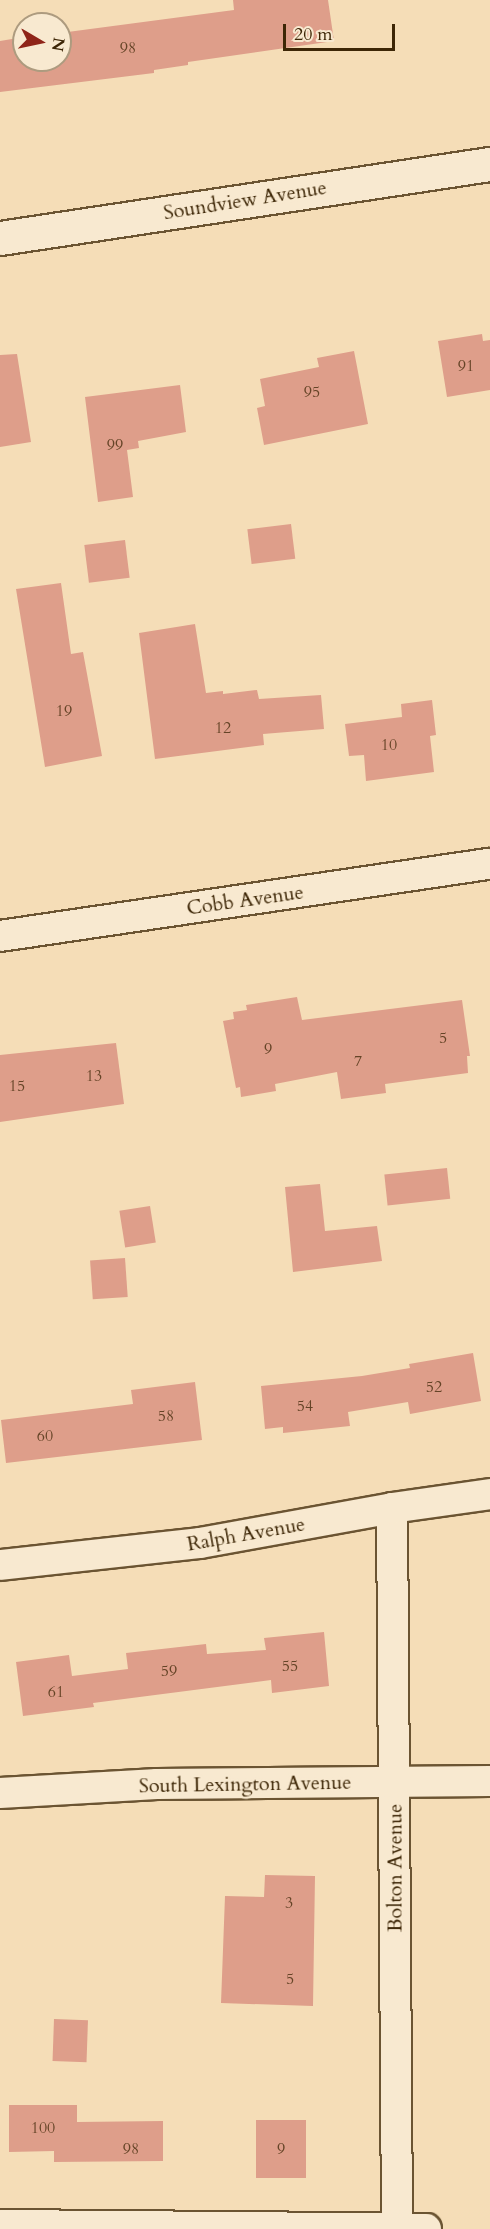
<!DOCTYPE html>
<html>
<head>
<meta charset="utf-8">
<style>
	body { margin:0 }
	#map { position:relative; width:490px; height:2229px; overflow:hidden; background:#f5ddb7; font-family:Cardo,serif }
	div>[style] { position:absolute }
	[style*='--x'] { left:calc(var(--x)*1px); top:calc(var(--y)*1px); width:calc(var(--w)*1px); rotate:calc(var(--a)*1deg) }
	.building>* { inset:0; background:#de9e8a; transform-origin:0 0 }
	.roads { filter:drop-shadow(2px 0 #6b5432) drop-shadow(-2px 0 #6b5432) drop-shadow(0 2px #6b5432) drop-shadow(0 -2px #6b5432) }
	.street>* { height:30px; margin:-15px; padding:0 15px; transform-origin:15px; border-radius:15px; background:#f8e9d0 }
	.secondary>* { height:33px; margin:-16.5px; padding:0 16.5px; transform-origin:16.5px; border-radius:16.5px; background:#f8e9d0 }
	span { translate:-50% -50%; white-space:nowrap; text-align:center; line-height:1.15; -webkit-text-stroke:4.5px #f8e9d0; paint-order:stroke }
	.number-label { font-size:16px; color:#654427 }
	.number-label span { -webkit-text-stroke-width:0 }
	.street-label { font-size:20px; color:#3d2606 }
	.north { position:absolute; left:12px; top:12px; width:60px; height:60px; box-sizing:border-box; background:#f8e9d0; border:2px solid #ad9b7f; border-radius:50%; rotate:99deg; font-size:16px; font-weight:700; line-height:24px; text-align:center; color:#3d2606 }
	.north::after { content:''; display:block; margin:auto; width:21px; height:27px; background:#8f2418; clip-path:polygon(50% 0,100% 100%,50% 72%,0 100%) }
	.scale { position:absolute; left:283px; top:24px; width:112px; height:27px; box-sizing:border-box; border:3px solid #3d2606; border-top:0; padding-left:8px; font-size:18px; line-height:21px; white-space:nowrap; color:#3d2606; -webkit-text-stroke:4px #f8e9d0; paint-order:stroke }
</style>
</head>
<body>
<div id="map">
	<div class="building">
		<i style="clip-path:polygon(233px 0,328px 0,334px 41px,188px 62px,188px 65px,154px 70px,154px 73px,0 92px,0 41px,24px 37px,24px 60px,60px 60px,60px 33px,234px 10px)"></i>
		<i style="clip-path:polygon(482px 334px,483px 341px,490px 340px,490px 390px,447px 397px,438px 341px)"></i>
		<i style="clip-path:polygon(354px 351px,368px 424px,264px 445px,257px 408px,265px 406px,260px 379px,319px 367px,317px 358px)"></i>
		<i style="clip-path:polygon(17px 354px,31px 442px,0 447px,0 355px)"></i>
		<i style="clip-path:polygon(180px 385px,186px 432px,138px 441px,139px 448px,127px 450px,133px 497px,98px 502px,85px 397px)"></i>
		<i style="left:291px;top:524px;width:35px;height:44px;rotate:83deg"></i>
		<i style="left:125px;top:540px;width:38px;height:41px;rotate:83deg"></i>
		<i style="clip-path:polygon(61px 583px,71px 654px,83px 652px,102px 756px,45px 767px,16px 589px)"></i>
		<i style="clip-path:polygon(195px 624px,206px 693px,223px 691px,223px 694px,257px 690px,259px 699px,321px 695px,324px 729px,263px 734px,264px 745px,155px 759px,139px 633px)"></i>
		<i style="clip-path:polygon(432px 700px,436px 735px,430px 736px,434px 772px,366px 781px,364px 755px,349px 756px,345px 724px,402px 717px,401px 704px)"></i>
		<i style="clip-path:polygon(297px 997px,302px 1020px,462px 1000px,470px 1056px,467px 1056px,468px 1073px,385px 1084px,386px 1093px,341px 1099px,337px 1072px,275px 1084px,276px 1091px,241px 1097px,240px 1087px,236px 1088px,223px 1021px,234px 1019px,233px 1012px,247px 1010px,246px 1005px)"></i>
		<i style="clip-path:polygon(116px 1043px,124px 1104px,0 1122px,0 1055px)"></i>
		<i style="left:447px;top:1168px;width:31px;height:63px;rotate:84deg"></i>
		<i style="clip-path:polygon(320px 1184px,325px 1231px,377px 1226px,382px 1261px,293px 1272px,285px 1187px)"></i>
		<i style="left:150px;top:1206px;width:37px;height:31px;rotate:81deg"></i>
		<i style="left:125px;top:1258px;width:39px;height:35px;rotate:86deg"></i>
		<i style="clip-path:polygon(473px 1353px,481px 1401px,410px 1414px,408px 1402px,348px 1412px,350px 1426px,283px 1433px,283px 1427px,265px 1429px,261px 1386px,362px 1376px,410px 1368px,409px 1364px)"></i>
		<i style="clip-path:polygon(195px 1382px,202px 1440px,6px 1463px,1px 1420px,133px 1404px,131px 1390px)"></i>
		<i style="clip-path:polygon(324px 1632px,329px 1686px,272px 1693px,271px 1680px,93px 1703px,94px 1707px,23px 1716px,16px 1662px,69px 1655px,72px 1676px,128px 1669px,126px 1653px,206px 1644px,207px 1654px,266px 1650px,264px 1638px)"></i>
		<i style="clip-path:polygon(265px 1875px,315px 1876px,313px 2006px,221px 2003px,225px 1896px,264px 1897px)"></i>
		<i style="left:54px;top:2019px;width:34px;height:42px;rotate:2deg"></i>
		<i style="clip-path:polygon(9px 2105px,77px 2105px,77px 2122px,163px 2121px,163px 2161px,54px 2162px,54px 2151px,9px 2152px)"></i>
		<i style="left:256px;top:2120px;width:50px;height:58px"></i>
	</div>
	<div class="roads">
		<div class="street">
			<i style="--x:0;--y:936;--w:495;--a:-8.4"></i>
			<i style="--x:392;--y:1508;--w:721;--a:89.6"></i>
			<i style="--x:0;--y:1565;--w:201;--a:-6.3"></i>
			<i style="--x:200;--y:1543;--w:195;--a:-10.3"></i>
			<i style="--x:392;--y:1508;--w:99;--a:-8.1"></i>
			<i style="--x:0;--y:1793;--w:157;--a:-3.3"></i>
			<i style="--x:157;--y:1784;--w:333;--a:-0.5"></i>
			<i style="--x:0;--y:2225;--w:426;--a:0.5"></i>
		</div>
		<div class="secondary">
			<i style="--x:0;--y:238;--w:496;--a:-8.6"></i>
		</div>
	</div>
	<div class="number-label">
		<span style="left:128px;top:48px">98</span>
		<span style="left:466px;top:366px">91</span>
		<span style="left:312px;top:392px">95</span>
		<span style="left:115px;top:445px">99</span>
		<span style="left:64px;top:711px">19</span>
		<span style="left:223px;top:728px">12</span>
		<span style="left:389px;top:745px">10</span>
		<span style="left:443px;top:1038px">5</span>
		<span style="left:268px;top:1049px">9</span>
		<span style="left:358px;top:1061px">7</span>
		<span style="left:94px;top:1076px">13</span>
		<span style="left:17px;top:1086px">15</span>
		<span style="left:434px;top:1387px">52</span>
		<span style="left:305px;top:1406px">54</span>
		<span style="left:166px;top:1416px">58</span>
		<span style="left:45px;top:1436px">60</span>
		<span style="left:290px;top:1666px">55</span>
		<span style="left:169px;top:1671px">59</span>
		<span style="left:56px;top:1692px">61</span>
		<span style="left:289px;top:1903px">3</span>
		<span style="left:290px;top:1979px">5</span>
		<span style="left:43px;top:2128px">100</span>
		<span style="left:131px;top:2149px">98</span>
		<span style="left:281px;top:2149px">9</span>
	</div>
	<div class="street-label">
		<span style="left:245px;top:200px;rotate:-9deg">Soundview Avenue</span>
		<span style="left:245px;top:900px;rotate:-8deg">Cobb Avenue</span>
		<span style="left:246px;top:1534px;rotate:-10deg">Ralph Avenue</span>
		<span style="left:245px;top:1784px;rotate:-1deg">South Lexington Avenue</span>
		<span style="left:395px;top:1868px;rotate:-90deg">Bolton Avenue</span>
	</div>
	<div class="north">N</div>
	<div class="scale">20 m</div>
</div>
</body>
</html>
